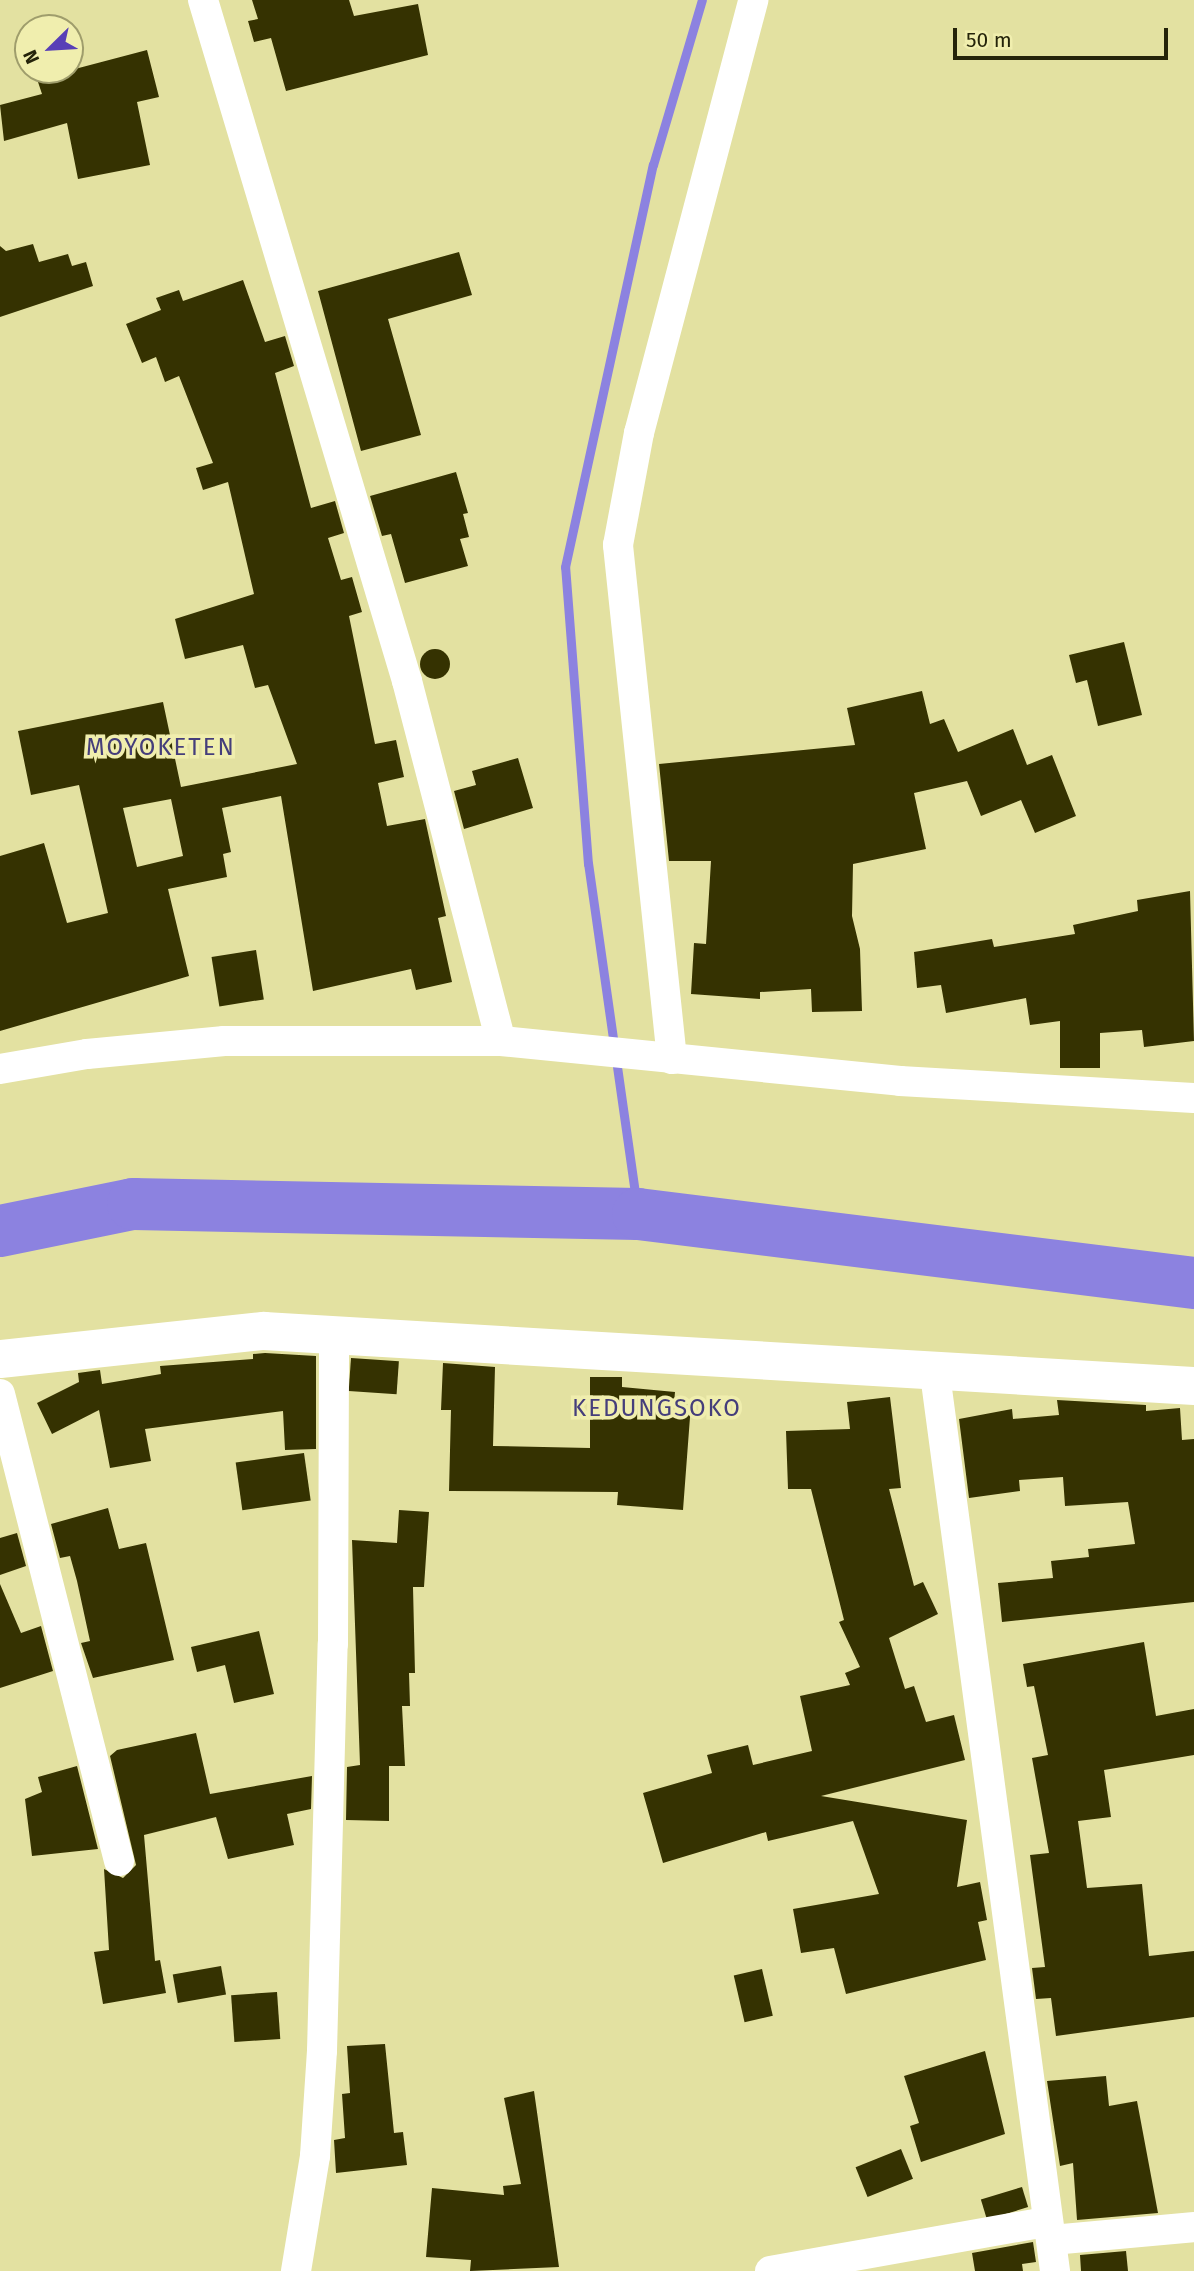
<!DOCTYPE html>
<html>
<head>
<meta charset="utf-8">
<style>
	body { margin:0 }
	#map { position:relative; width:1194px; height:2271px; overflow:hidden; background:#e3e1a1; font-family:"Fira Sans",sans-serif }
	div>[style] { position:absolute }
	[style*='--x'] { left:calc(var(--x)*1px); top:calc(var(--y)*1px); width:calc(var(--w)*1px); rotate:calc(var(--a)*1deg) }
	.stream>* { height:9px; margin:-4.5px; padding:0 4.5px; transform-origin:4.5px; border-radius:4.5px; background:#8c82e0 }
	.river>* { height:52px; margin:-26px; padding:0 26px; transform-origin:26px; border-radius:26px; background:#8c82e0 }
	.building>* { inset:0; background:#353201; transform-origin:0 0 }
	.round { border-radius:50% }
	.street>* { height:30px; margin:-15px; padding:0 15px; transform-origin:15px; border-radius:15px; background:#fff }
	.secondary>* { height:38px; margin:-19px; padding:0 19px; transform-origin:19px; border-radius:19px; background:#fff }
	span { translate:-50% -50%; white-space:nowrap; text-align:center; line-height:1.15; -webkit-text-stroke:7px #f0eeae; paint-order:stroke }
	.quarter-label { font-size:24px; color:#453e7b; letter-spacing:2px }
	.north { position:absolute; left:14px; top:14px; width:70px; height:70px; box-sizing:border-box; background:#f0eeae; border:2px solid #9f9d6c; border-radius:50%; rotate:246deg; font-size:19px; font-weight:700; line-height:28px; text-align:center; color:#25240a }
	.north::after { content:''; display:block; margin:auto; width:24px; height:32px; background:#583fb7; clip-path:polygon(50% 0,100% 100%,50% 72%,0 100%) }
	.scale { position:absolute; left:953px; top:28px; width:215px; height:32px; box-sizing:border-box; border:4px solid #25240a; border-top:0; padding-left:9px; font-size:21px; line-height:24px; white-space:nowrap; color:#25240a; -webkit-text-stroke:5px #f0eeae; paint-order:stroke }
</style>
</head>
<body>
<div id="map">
	<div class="stream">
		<i style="--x:638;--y:1214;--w:354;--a:-98.1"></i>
		<i style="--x:588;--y:864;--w:298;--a:-94.4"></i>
		<i style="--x:565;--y:567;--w:412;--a:-77.7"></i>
		<i style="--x:653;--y:165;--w:172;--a:-73.5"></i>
	</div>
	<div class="river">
		<i style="--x:0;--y:1231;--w:136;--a:-11.5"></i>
		<i style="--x:133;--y:1204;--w:505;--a:1.13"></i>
		<i style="--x:638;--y:1214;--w:560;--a:7.07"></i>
	</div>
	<div class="building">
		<i style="clip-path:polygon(252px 0,349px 0,354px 16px,418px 4px,428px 55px,286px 91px,271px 38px,254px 42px,248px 21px,258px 19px)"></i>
		<i style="clip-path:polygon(147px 50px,159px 97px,137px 102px,150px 165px,78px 179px,67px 123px,4px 141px,0 105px,42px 94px,37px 79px)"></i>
		<i style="clip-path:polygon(33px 244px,39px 262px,68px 254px,72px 266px,86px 262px,93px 286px,0 317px,0 246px,6px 251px)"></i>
		<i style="clip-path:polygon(459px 252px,472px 295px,388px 319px,421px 435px,361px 451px,318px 291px)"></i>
		<i style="clip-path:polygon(evenodd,243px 280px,265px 342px,285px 336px,294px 366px,275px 373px,311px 508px,335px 501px,344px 533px,328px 538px,341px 580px,352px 577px,362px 612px,349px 616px,375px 744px,396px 740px,404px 777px,378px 783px,387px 826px,425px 819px,446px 916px,438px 918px,452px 982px,416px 990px,411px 969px,313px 991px,281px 796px,222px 808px,231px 852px,223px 854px,227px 877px,168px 889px,189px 976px,0 1031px,0 856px,44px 843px,67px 923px,108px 913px,79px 785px,31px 795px,18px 731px,163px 702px,181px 787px,297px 764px,268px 685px,255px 688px,243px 645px,185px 659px,175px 619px,254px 594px,228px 482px,203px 490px,196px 468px,213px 463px,179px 376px,165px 382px,156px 357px,142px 363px,126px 324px,161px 310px,156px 298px,179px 290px,183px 301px,243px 280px,171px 799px,183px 856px,137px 867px,123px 808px,171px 799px)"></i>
		<i style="clip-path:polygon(456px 472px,468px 513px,463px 514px,469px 537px,460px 539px,468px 566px,405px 583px,391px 534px,382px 536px,370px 496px)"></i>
		<i style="clip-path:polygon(1124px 642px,1142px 715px,1098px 726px,1087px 680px,1076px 683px,1069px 655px)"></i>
		<i class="round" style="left:420px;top:649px;width:30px;height:30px"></i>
		<i style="clip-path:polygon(922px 691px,930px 724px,944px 719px,958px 752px,1013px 729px,1027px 765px,1052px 755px,1076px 816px,1035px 833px,1021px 800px,981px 816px,967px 781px,914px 793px,926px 849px,853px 864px,852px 916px,860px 949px,862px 1011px,812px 1012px,811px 989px,760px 992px,760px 999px,691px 994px,694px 943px,706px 944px,711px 861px,669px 861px,659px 764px,855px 745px,847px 708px)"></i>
		<i style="clip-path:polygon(518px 758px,533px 808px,464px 829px,454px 791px,476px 785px,472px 771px)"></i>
		<i style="clip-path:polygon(1190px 891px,1194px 1041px,1144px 1047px,1142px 1030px,1100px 1033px,1100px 1068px,1060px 1068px,1060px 1021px,1030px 1025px,1026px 998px,946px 1013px,941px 985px,917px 988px,914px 952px,992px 939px,994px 947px,1075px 934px,1073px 925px,1138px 911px,1137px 900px)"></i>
		<i style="left:256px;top:950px;width:50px;height:45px;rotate:81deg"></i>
		<i style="clip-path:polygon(265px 1353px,316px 1356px,316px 1449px,285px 1450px,283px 1411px,145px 1429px,151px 1461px,110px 1468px,99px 1410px,52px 1434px,37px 1403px,79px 1382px,78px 1373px,100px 1370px,102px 1384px,161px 1374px,160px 1366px,253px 1359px,253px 1354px)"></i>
		<i style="left:351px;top:1358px;width:48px;height:33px;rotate:4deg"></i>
		<i style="clip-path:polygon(443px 1363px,495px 1367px,493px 1446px,590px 1448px,590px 1377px,622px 1377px,622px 1387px,675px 1392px,674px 1403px,691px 1404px,683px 1510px,617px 1505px,618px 1492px,449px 1491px,451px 1410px,441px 1410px)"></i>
		<i style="clip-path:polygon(890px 1397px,901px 1488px,889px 1489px,914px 1586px,923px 1582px,938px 1614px,889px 1638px,905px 1689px,914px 1686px,926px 1722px,954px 1715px,965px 1760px,821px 1796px,967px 1820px,957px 1887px,980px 1882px,987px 1920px,978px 1922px,986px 1960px,846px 1994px,834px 1948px,801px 1953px,793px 1909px,879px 1894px,853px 1821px,768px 1841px,766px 1832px,663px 1863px,643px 1793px,712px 1773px,707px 1755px,748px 1745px,753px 1765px,812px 1751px,800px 1696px,850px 1685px,845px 1673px,860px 1667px,839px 1622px,844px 1620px,811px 1489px,788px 1489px,786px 1431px,850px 1429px,847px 1402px)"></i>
		<i style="clip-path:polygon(1057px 1400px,1146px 1405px,1146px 1411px,1180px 1408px,1182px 1440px,1194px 1439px,1194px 1602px,1002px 1622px,998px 1583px,1053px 1578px,1051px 1561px,1089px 1557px,1088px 1549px,1135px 1544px,1128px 1502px,1065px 1506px,1063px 1477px,1019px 1480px,1020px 1491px,969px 1498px,959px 1419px,1012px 1409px,1013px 1419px,1059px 1415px)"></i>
		<i style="left:304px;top:1453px;width:48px;height:69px;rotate:82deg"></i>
		<i style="clip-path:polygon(108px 1508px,119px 1549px,146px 1543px,174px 1660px,93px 1678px,81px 1643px,90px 1641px,77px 1581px,70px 1556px,60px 1558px,51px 1524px)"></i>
		<i style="clip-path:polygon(399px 1510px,429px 1512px,424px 1587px,413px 1587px,415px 1673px,409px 1673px,410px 1706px,402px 1706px,405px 1766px,389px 1766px,389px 1821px,346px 1820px,347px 1767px,360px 1765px,352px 1540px,397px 1543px)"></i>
		<i style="clip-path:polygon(17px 1533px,26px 1566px,0 1575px,0 1538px)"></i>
		<i style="clip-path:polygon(0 1584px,21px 1633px,41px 1626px,53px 1671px,0 1688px)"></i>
		<i style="clip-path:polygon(259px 1631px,274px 1694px,234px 1703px,225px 1665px,197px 1672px,191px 1647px)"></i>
		<i style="clip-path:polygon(1144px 1642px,1156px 1716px,1194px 1709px,1194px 1755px,1104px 1770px,1111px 1817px,1078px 1821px,1087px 1888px,1142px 1884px,1149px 1956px,1194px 1951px,1194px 2017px,1056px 2036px,1051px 1998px,1036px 1999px,1032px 1968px,1045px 1967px,1030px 1855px,1049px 1853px,1032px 1758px,1048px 1755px,1034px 1686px,1027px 1687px,1023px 1664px)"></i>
		<i style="clip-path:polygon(196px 1733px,210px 1794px,312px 1776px,311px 1809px,287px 1814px,294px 1845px,228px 1859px,216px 1817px,144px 1835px,155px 1961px,160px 1960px,166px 1993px,103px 2004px,94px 1952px,109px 1950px,104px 1869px,123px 1878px,136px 1865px,110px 1756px,117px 1750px)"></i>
		<i style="clip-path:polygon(77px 1766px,98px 1849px,32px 1856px,25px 1799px,42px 1792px,38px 1777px)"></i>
		<i style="left:221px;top:1966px;width:29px;height:49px;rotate:80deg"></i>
		<i style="left:762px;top:1969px;width:48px;height:29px;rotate:77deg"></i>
		<i style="left:277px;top:1992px;width:47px;height:46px;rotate:86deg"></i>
		<i style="clip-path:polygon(385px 2044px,394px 2133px,403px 2132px,407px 2165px,336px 2173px,334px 2140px,345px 2138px,342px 2094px,350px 2093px,347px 2046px)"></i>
		<i style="clip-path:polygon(985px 2051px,1005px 2134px,921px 2162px,910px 2126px,919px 2123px,904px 2076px)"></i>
		<i style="clip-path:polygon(1106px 2076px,1109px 2106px,1137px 2101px,1158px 2213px,1077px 2220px,1073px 2163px,1060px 2166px,1047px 2081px)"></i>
		<i style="clip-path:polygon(534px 2091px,559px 2267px,470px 2271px,471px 2260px,426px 2257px,432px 2188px,504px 2195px,503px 2186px,521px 2184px,504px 2098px)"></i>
		<i style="left:901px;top:2149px;width:32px;height:49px;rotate:68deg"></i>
		<i style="left:1022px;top:2187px;width:21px;height:43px;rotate:73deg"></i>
		<i style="clip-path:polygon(1033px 2242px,1036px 2262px,1022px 2264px,1023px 2271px,975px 2271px,972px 2253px)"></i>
		<i style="clip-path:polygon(1126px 2251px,1128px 2271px,1081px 2271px,1080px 2255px)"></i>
	</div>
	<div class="street">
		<i style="--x:203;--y:0;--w:711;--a:73.32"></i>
		<i style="--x:407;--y:681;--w:372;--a:75.4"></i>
		<i style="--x:672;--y:1059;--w:517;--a:-96"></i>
		<i style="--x:618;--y:545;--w:114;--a:-79.4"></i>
		<i style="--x:639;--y:433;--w:448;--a:-75.2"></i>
		<i style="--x:0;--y:1069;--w:88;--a:-9.8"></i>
		<i style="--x:87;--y:1054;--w:138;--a:-5.4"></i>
		<i style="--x:224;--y:1041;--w:277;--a:0"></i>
		<i style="--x:501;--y:1041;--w:401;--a:5.7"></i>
		<i style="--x:900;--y:1081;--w:294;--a:3.3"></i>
		<i style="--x:935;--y:1374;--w:905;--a:82.38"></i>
		<i style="--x:0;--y:1394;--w:482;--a:75.7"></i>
		<i style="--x:1052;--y:2240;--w:143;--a:-5.2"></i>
		<i style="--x:296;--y:2271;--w:117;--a:-80.6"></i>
		<i style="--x:315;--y:2156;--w:105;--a:-86.2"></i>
		<i style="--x:322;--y:2051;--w:407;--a:-88.5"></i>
		<i style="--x:333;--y:1644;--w:312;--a:-89.8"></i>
		<i style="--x:770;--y:2271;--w:280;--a:-10.1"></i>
	</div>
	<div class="secondary">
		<i style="--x:0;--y:1359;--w:265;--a:-6.1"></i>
		<i style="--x:264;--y:1331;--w:932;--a:3.38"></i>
	</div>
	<div class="quarter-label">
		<span style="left:161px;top:748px">MOYOKETEN</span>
		<span style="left:657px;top:1409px">KEDUNGSOKO</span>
	</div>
	<div class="north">N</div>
	<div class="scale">50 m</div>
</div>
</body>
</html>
